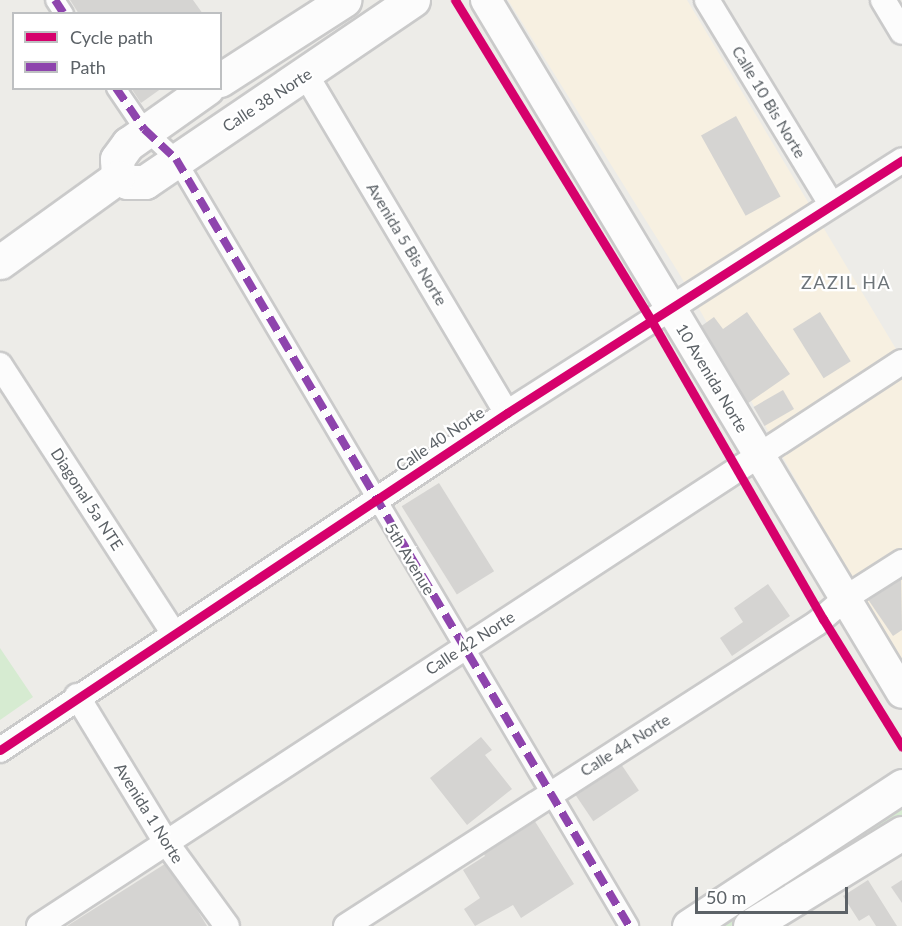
<!DOCTYPE html>
<html>
<head>
<meta charset="utf-8">
<style>
	body { margin:0 }
	#map { position:relative; width:902px; height:926px; overflow:hidden; background:#edece8; font-family:Lato,sans-serif }
	div>[style] { position:absolute }
	[style*='--x'] { left:calc(var(--x)*1px); top:calc(var(--y)*1px); width:calc(var(--w)*1px); rotate:calc(var(--a)*1deg) }
	.commercial>* { inset:0; background:#f7f0e1 }
	.green>* { inset:0; background:#d6ebd1 }
	.building>* { inset:0; background:#d5d4d2; transform-origin:0 0 }
	.roads { filter:drop-shadow(2px 0 #cacaca) drop-shadow(-2px 0 #cacaca) drop-shadow(0 2px #cacaca) drop-shadow(0 -2px #cacaca) }
	.pedestrian>* { height:18px; margin:-9px; padding:0 9px; transform-origin:9px; border-radius:9px; background:#fcfcfc }
	.minor>* { height:24px; margin:-12px; padding:0 12px; transform-origin:12px; border-radius:12px; background:#fcfcfc }
	.tertiary>* { height:30px; margin:-15px; padding:0 15px; transform-origin:15px; border-radius:15px; background:#fcfcfc }
	.secondary>* { height:33px; margin:-16.5px; padding:0 16.5px; transform-origin:16.5px; border-radius:16.5px; background:#fcfcfc }
	.quiet>* { height:8px; margin-top:-4px; transform-origin:0; background:repeating-linear-gradient(90deg,#8e44ad 0 15px,transparent 0 23px) }
	.cycleway>* { height:9px; margin:-4.5px; padding:0 4.5px; transform-origin:4.5px; border-radius:4.5px; background:#d6006c }
	span { translate:-50% -50%; white-space:nowrap; text-align:center; line-height:1.15; -webkit-text-stroke:4.5px #fff; paint-order:stroke }
	.street-label { font-size:16px; color:#5c6267 }
	.neighbourhood-label { font-size:18px; color:#6d7479; letter-spacing:1.5px }
	.legend { position:absolute; left:12px; top:12px; width:210px; height:78px; box-sizing:border-box; background:#fff; border:2px solid #bec0c2; margin:0; padding:8px 10px; list-style:none; font-size:18px; color:#5c6267 }
	.legend li { display:flex; align-items:center; gap:12px; height:30px }
	.legend b { width:30px; border:2px solid #bec0c2 }
	.scale { position:absolute; left:695px; top:887px; width:153px; height:27px; box-sizing:border-box; border:3px solid #5c6267; border-top:0; padding-left:8px; font-size:18px; line-height:21px; white-space:nowrap; color:#5c6267; -webkit-text-stroke:4px #fff; paint-order:stroke }
</style>
</head>
<body>
<div id="map">
	<div class="commercial">
		<i style="clip-path:polygon(508px 0,687px 0,902px 359px,902px 668px,680px 275px)"></i>
	</div>
	<div class="green">
		<i style="clip-path:polygon(0 648px,33px 697px,0 720px)"></i>
		<i style="clip-path:polygon(902px 801px,902px 817px,731px 926px,708px 926px)"></i>
	</div>
	<div class="building">
		<i style="clip-path:polygon(70px 0,193px 0,203px 14px,79px 14px)"></i>
		<i style="clip-path:polygon(131px 88px,162px 88px,141px 103px)"></i>
		<i style="left:736px;top:116px;width:92px;height:40px;rotate:61deg"></i>
		<i style="clip-path:polygon(747px 312px,790px 374px,744px 406px,693px 332px,714px 317px,723px 329px)"></i>
		<i style="left:820px;top:312px;width:58px;height:32px;rotate:58deg"></i>
		<i style="left:783px;top:390px;width:22px;height:34px;rotate:60deg"></i>
		<i style="left:439px;top:483px;width:104px;height:44px;rotate:58deg"></i>
		<i style="clip-path:polygon(901px 575px,902px 630px,893px 636px,867px 598px)"></i>
		<i style="clip-path:polygon(768px 584px,790px 616px,732px 656px,720px 638px,743px 622px,734px 608px)"></i>
		<i style="clip-path:polygon(481px 737px,492px 750px,485px 755px,512px 789px,467px 825px,430px 778px)"></i>
		<i style="left:621px;top:764px;width:32px;height:55px;rotate:56deg"></i>
		<i style="clip-path:polygon(531px 815px,574px 884px,521px 918px,513px 905px,475px 926px,464px 909px,480px 898px,463px 870px,485px 856px,478px 844px)"></i>
		<i style="clip-path:polygon(168px 862px,207px 926px,67px 926px)"></i>
		<i style="clip-path:polygon(868px 880px,897px 926px,876px 926px,869px 915px,859px 921px,843px 896px)"></i>
		<i style="clip-path:polygon(902px 880px,902px 903px,891px 887px)"></i>
	</div>
	<div class="roads">
		<div class="pedestrian">
			<i style="--x:55;--y:0;--w:17;--a:57"></i>
			<i style="--x:116;--y:88;--w:50;--a:55.7"></i>
			<i style="--x:144;--y:129;--w:44;--a:43.2"></i>
			<i style="--x:176;--y:159;--w:891;--a:59.43"></i>
		</div>
		<div class="minor">
			<i style="--x:707;--y:0;--w:239;--a:58.7"></i>
			<i style="--x:883;--y:0;--w:37;--a:59"></i>
			<i style="--x:306;--y:75;--w:393;--a:59.3"></i>
			<i style="--x:0;--y:365;--w:318;--a:57.1"></i>
			<i style="--x:77;--y:696;--w:170;--a:58.7"></i>
			<i style="--x:165;--y:841;--w:105;--a:53.9"></i>
			<i style="--x:0;--y:750;--w:609;--a:-33.61"></i>
			<i style="--x:507;--y:413;--w:469;--a:-32.6"></i>
			<i style="--x:39;--y:926;--w:1031;--a:-33.17"></i>
			<i style="--x:346;--y:926;--w:560;--a:-32.75"></i>
			<i style="--x:817;--y:623;--w:40;--a:-41"></i>
			<i style="--x:847;--y:597;--w:65;--a:-32.5"></i>
		</div>
		<div class="tertiary">
			<i style="--x:486;--y:0;--w:808;--a:59.02"></i>
		</div>
		<div class="secondary">
			<i style="--x:220;--y:80;--w:148;--a:-32.8"></i>
			<i style="--x:118;--y:177;--w:10;--a:29"></i>
			<i style="--x:127;--y:182;--w:18;--a:0"></i>
			<i style="--x:145;--y:182;--w:324;--a:-34.2"></i>
			<i style="--x:118;--y:177;--w:18;--a:-93"></i>
			<i style="--x:117;--y:159;--w:19;--a:-54"></i>
			<i style="--x:128;--y:144;--w:97;--a:-35.3"></i>
			<i style="--x:0;--y:262;--w:145;--a:-35.8"></i>
			<i style="--x:689;--y:926;--w:255;--a:-33.3"></i>
			<i style="--x:750;--y:926;--w:178;--a:-31.5"></i>
		</div>
	</div>
	<div class="quiet">
		<i style="--x:55;--y:0;--w:17;--a:57"></i>
		<i style="--x:116;--y:88;--w:50;--a:55.7"></i>
		<i style="--x:144;--y:129;--w:44;--a:43.2"></i>
		<i style="--x:176;--y:159;--w:891;--a:59.43"></i>
	</div>
	<div class="cycleway">
		<i style="--x:455;--y:0;--w:375;--a:58.5"></i>
		<i style="--x:651;--y:320;--w:345;--a:60.1"></i>
		<i style="--x:823;--y:619;--w:150;--a:58.3"></i>
		<i style="--x:0;--y:750;--w:609;--a:-33.61"></i>
		<i style="--x:507;--y:413;--w:469;--a:-32.6"></i>
	</div>
	<div class="street-label">
		<span style="left:267px;top:100px;rotate:-33deg">Calle 38 Norte</span>
		<span style="left:769px;top:102px;rotate:59deg">Calle 10 Bis Norte</span>
		<span style="left:407px;top:244px;rotate:59deg">Avenida 5 Bis Norte</span>
		<span style="left:712px;top:378px;rotate:59deg">10 Avenida Norte</span>
		<span style="left:440px;top:439px;rotate:-34deg">Calle 40 Norte</span>
		<span style="left:87px;top:499px;rotate:57deg">Diagonal 5a NTE</span>
		<span style="left:410px;top:559px;rotate:59deg">5th Avenue</span>
		<span style="left:470px;top:643px;rotate:-33deg">Calle 42 Norte</span>
		<span style="left:625px;top:745px;rotate:-32deg">Calle 44 Norte</span>
		<span style="left:149px;top:813px;rotate:58deg">Avenida 1 Norte</span>
	</div>
	<div class="neighbourhood-label">
		<span style="left:846px;top:282px">ZAZIL HA</span>
	</div>
	<ul class="legend">
	<li><b style="height:8px;background:#d6006c"></b>Cycle path</li>
	<li><b style="height:8px;background:#8e44ad"></b>Path</li>
	</ul>
	<div class="scale">50 m</div>
</div>
</body>
</html>
